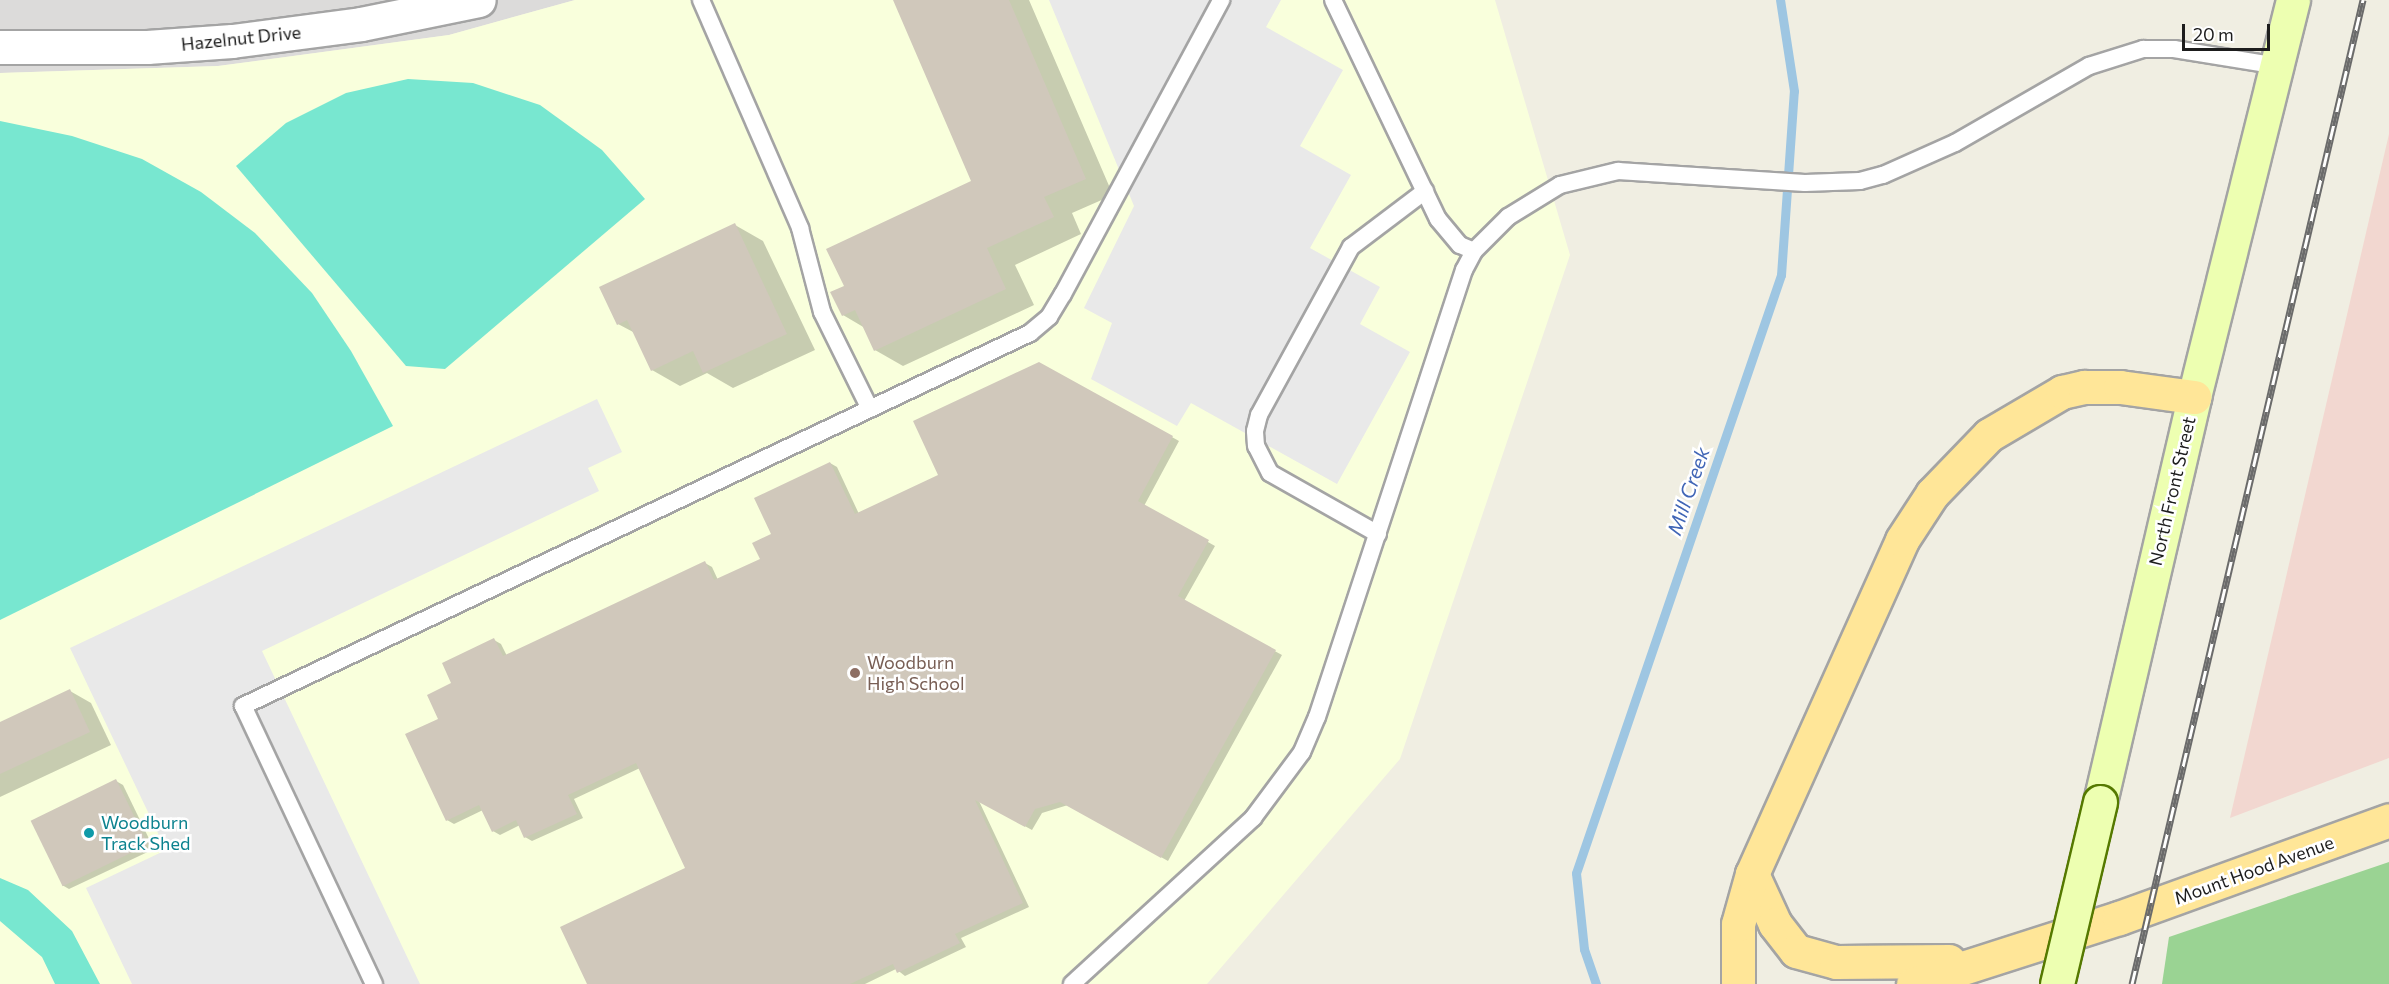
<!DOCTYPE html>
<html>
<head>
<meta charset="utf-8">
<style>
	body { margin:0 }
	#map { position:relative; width:2389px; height:984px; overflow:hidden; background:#f0eee2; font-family:Commissioner,sans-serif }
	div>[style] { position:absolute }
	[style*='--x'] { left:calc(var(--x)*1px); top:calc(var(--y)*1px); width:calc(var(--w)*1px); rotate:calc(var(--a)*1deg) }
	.residential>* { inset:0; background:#dcdbda }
	.commercial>* { inset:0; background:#f2d7d0 }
	.education>* { inset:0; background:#f9ffdc }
	.forest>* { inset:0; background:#9ad393 }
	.pitch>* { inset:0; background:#78e7d0 }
	.parking>* { inset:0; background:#e9e9e9 }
	.shadow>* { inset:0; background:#0003 }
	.stream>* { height:9px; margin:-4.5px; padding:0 4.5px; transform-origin:4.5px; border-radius:4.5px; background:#9ec6e2 }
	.building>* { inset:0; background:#d0c8bb; transform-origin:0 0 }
	.roads { filter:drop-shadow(2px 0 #a4a4a4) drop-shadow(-2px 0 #a4a4a4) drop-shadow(0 2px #a4a4a4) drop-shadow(0 -2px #a4a4a4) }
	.service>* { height:16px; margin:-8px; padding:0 8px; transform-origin:8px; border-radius:8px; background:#fff }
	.tertiary>* { height:33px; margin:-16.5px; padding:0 16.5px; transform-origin:16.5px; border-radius:16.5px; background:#fff }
	.secondary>* { height:33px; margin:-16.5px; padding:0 16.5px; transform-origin:16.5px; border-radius:16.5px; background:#edffb1 }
	.primary>* { height:33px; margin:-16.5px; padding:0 16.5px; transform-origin:16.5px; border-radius:16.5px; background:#ffe698 }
	.rail>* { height:7px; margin-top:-3.5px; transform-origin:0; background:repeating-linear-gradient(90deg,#fff 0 14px,#6b6b6b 0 28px); box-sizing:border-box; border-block:2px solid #6b6b6b }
	.bridges { filter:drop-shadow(2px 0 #557900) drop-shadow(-2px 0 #557900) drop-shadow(0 2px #557900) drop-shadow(0 -2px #557900) }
	.secondary-bridge>* { height:33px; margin:-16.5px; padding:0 16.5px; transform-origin:16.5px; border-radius:16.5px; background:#edffb1 }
	.dots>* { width:16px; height:16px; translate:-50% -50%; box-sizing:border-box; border:3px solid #fff; border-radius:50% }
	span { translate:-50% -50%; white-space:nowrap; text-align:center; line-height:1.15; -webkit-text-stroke:5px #fff; paint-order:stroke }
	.street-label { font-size:18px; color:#1d1d1d }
	.education-label { font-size:18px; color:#785e54 }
	.left { translate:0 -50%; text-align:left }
	.culture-label { font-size:18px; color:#0d838f }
	.water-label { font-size:20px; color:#4166b6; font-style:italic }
	.scale { position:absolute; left:2182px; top:24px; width:88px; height:27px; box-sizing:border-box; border:3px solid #1d1d1d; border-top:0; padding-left:8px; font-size:18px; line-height:21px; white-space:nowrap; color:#1d1d1d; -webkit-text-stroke:4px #fff; paint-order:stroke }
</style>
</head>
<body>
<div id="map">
	<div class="residential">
		<i style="clip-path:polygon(0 0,575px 0,449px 35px,218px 66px,0 73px)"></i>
	</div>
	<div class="commercial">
		<i style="clip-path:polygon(2389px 134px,2389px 758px,2230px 818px)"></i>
	</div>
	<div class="education">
		<i style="clip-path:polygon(575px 0,1495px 0,1570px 255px,1400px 759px,1207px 984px,0 984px,0 73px,218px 66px,449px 35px)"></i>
	</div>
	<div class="forest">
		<i style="clip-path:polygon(2389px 862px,2389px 984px,2162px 984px,2169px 937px)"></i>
	</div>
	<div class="pitch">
		<i style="clip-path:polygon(408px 79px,473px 83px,540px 105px,602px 150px,645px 199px,445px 369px,406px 366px,236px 166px,286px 123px,346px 93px)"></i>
		<i style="clip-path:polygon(0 121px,72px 136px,142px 159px,201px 192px,255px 233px,312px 293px,351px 351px,393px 426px,0 620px)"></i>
		<i style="clip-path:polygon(0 878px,28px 890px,72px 931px,100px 984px,55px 984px,42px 957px,0 921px)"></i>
	</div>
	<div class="parking">
		<i style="clip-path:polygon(1049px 0,1281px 0,1266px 27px,1343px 70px,1300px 146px,1351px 175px,1310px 248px,1380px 287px,1360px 324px,1410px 352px,1337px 484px,1191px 403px,1177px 426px,1091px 379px,1112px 323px,1084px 308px,1134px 206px)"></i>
		<i style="clip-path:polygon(597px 399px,622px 452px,588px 468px,599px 491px,262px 651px,420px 984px,132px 984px,86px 888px,166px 850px,70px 648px)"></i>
	</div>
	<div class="shadow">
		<i style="clip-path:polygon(894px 0,1029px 0,1113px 195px,1072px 213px,1081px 234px,1015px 265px,1034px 305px,903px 366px,875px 350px,865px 328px,843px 315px,846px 286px,973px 182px)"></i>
		<i style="clip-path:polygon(735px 225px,763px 241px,815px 350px,733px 388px,707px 373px,680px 386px,652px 370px,635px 333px,618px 324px)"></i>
		<i style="clip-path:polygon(1039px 363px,1179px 441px,1144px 506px,1215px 546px,1184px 601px,1282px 655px,1168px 861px,1068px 805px,1042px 813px,1032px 830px,979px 801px,1029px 907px,961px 938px,966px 947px,905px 976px,896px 969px,865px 984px,589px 984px,687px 869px,640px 768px,574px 799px,583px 818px,532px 841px,525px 837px,520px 825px,500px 835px,493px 831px,483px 810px,454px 824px,447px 820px,440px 719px,453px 684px,494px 640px,501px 644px,507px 656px,705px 563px,712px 567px,718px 580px,762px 560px,773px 535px,830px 463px,837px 467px,859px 514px,940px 476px)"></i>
		<i style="clip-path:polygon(70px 691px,91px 703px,111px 745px,0 797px,0 723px)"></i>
		<i style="clip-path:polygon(116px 781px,123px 785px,154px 849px,69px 889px,62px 885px)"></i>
	</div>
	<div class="stream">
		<i style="--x:1596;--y:984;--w:37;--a:-109"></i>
		<i style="--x:1584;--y:949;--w:76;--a:-96"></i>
		<i style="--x:1576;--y:873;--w:632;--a:-71.08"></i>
		<i style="--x:1781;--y:275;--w:184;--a:-86"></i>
		<i style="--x:1794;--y:91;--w:92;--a:-98.7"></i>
	</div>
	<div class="building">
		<i style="clip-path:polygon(893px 0,1009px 0,1086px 179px,1044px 197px,1054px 217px,987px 248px,1006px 289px,874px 351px,855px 310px,842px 316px,830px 292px,844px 286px,826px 249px,971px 181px)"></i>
		<i style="clip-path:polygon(735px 223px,787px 334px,703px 373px,693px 351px,651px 371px,627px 320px,617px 325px,599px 287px)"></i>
		<i style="clip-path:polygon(1039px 362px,1173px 436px,1138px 501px,1209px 540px,1178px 596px,1276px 650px,1161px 858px,1060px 802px,1035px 809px,1025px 827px,975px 800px,1023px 903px,955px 934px,960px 943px,897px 973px,893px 964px,850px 984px,587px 984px,560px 927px,685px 868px,636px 763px,568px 795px,577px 814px,524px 838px,516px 820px,492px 832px,479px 805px,446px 821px,405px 734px,438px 719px,427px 695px,451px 683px,442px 663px,494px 638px,503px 656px,705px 561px,714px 580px,760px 559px,752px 543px,771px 534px,754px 498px,830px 462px,855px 514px,938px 475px,913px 421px)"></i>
		<i style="clip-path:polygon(70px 689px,90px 732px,0 774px,0 722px)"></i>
		<i style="left:116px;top:779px;width:73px;height:95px;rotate:64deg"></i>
	</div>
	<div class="roads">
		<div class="service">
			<i style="--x:701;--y:0;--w:249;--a:66.5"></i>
			<i style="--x:800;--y:228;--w:87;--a:75.3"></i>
			<i style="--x:822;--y:312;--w:108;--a:63.7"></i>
			<i style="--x:1333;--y:0;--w:243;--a:64.4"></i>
			<i style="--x:1438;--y:219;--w:34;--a:50"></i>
			<i style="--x:1460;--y:245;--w:15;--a:23"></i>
			<i style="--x:1378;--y:534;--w:124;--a:-150.5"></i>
			<i style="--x:1270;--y:473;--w:30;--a:-117"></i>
			<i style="--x:1256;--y:446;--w:15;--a:-94"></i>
			<i style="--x:1255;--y:431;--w:16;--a:-76"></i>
			<i style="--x:1259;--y:415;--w:192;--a:-61.3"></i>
			<i style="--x:1351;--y:247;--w:93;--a:-37.1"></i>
			<i style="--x:374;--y:984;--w:307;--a:-115.2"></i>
			<i style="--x:243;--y:706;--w:871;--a:-25.36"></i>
			<i style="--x:1030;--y:333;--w:25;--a:-40"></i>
			<i style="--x:1049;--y:317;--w:27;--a:-59"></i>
			<i style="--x:1063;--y:294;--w:334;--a:-61.7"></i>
			<i style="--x:1072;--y:984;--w:246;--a:-42.5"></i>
			<i style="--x:1253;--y:818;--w:82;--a:-53.4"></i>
			<i style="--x:1302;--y:752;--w:38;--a:-67"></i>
			<i style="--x:1317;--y:717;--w:471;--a:-71.8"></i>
			<i style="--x:1464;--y:270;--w:21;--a:-62"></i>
			<i style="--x:1474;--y:251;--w:48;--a:-45"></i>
			<i style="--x:1508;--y:217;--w:61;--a:-31.6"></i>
			<i style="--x:1560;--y:185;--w:60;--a:-13.6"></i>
			<i style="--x:1618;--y:171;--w:187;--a:3.7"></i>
			<i style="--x:1805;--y:183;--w:55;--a:-2.1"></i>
			<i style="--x:1860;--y:181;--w:24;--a:-15"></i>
			<i style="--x:1883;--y:175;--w:79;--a:-24"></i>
			<i style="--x:1955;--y:143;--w:155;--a:-29.9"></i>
			<i style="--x:2089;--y:66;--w:57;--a:-17.5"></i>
			<i style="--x:2143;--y:49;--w:31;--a:0"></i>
			<i style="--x:2174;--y:49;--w:105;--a:9.3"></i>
		</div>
		<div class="tertiary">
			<i style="--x:0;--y:47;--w:147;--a:0"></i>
			<i style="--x:147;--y:47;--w:85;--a:-4"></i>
			<i style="--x:232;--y:41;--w:130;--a:-7.5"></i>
			<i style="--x:361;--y:24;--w:120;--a:-11.5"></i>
		</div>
		<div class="secondary">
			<i style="--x:2100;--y:802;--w:416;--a:-76.9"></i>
			<i style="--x:2194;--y:397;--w:409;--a:-76"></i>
		</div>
		<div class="primary">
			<i style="--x:1752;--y:874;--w:55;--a:65.3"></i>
			<i style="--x:1775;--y:924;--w:34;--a:52"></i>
			<i style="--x:1796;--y:951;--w:41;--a:15.4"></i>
			<i style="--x:1836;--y:962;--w:113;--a:-0.5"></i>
			<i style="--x:1738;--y:984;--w:60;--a:-90"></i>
			<i style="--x:1738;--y:924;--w:52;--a:-74.4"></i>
			<i style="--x:1752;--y:874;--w:366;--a:-65.8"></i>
			<i style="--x:1902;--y:540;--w:55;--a:-56.9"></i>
			<i style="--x:1932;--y:494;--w:82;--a:-46"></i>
			<i style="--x:1989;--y:435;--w:85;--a:-30.5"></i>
			<i style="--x:2062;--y:392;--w:23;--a:-13"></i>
			<i style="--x:2084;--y:387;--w:36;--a:0"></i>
			<i style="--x:2120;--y:387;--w:75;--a:7.7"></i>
			<i style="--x:1913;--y:984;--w:216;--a:-17.8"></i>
			<i style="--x:2119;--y:918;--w:287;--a:-19.9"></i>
		</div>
	</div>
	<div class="rail">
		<i style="--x:2132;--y:984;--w:1011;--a:-76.79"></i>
	</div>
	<div class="bridges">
		<div class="secondary-bridge">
			<i style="--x:2057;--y:984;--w:187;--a:-76.7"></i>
		</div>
	</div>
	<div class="dots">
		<i style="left:855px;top:673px;background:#8d6e63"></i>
		<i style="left:89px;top:833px;background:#0f9aa8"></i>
	</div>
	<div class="street-label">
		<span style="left:241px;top:38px;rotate:-6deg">Hazelnut Drive</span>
		<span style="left:2172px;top:491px;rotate:-77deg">North Front Street</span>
		<span style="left:2254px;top:870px;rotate:-20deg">Mount Hood Avenue</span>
	</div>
	<div class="education-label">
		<span class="left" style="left:867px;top:673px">Woodburn<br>High School</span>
	</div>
	<div class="culture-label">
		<span class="left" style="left:101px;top:833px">Woodburn<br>Track Shed</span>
	</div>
	<div class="water-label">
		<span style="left:1688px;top:491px;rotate:-71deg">Mill Creek</span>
	</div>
	<div class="scale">20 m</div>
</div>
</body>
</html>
